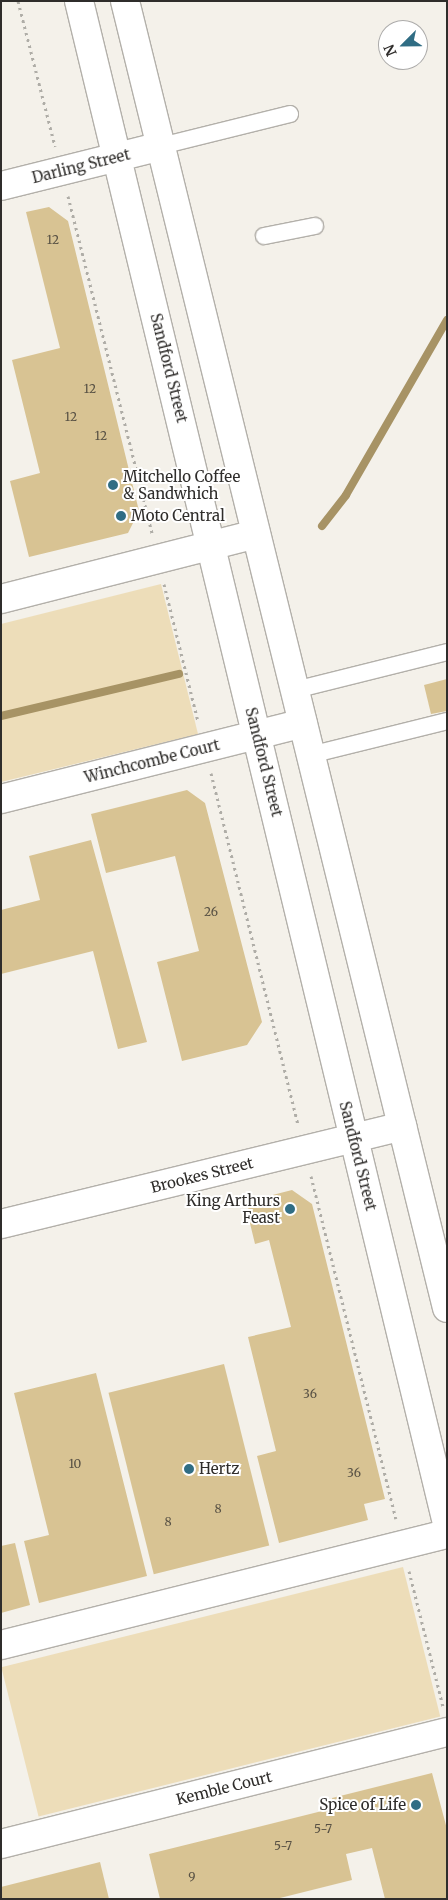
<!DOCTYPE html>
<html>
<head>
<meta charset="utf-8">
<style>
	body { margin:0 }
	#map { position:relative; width:448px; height:1900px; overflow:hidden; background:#f4f1ea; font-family:Merriweather,serif }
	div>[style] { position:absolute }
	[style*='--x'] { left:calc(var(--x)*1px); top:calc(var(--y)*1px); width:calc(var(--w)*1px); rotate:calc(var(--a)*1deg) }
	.green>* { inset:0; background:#edddb9; transform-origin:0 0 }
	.stream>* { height:8px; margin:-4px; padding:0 4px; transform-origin:4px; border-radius:4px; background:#a79365 }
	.building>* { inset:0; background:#d8c393; transform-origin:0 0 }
	.path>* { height:3px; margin-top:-1.5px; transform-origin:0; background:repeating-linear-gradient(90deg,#afada7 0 2.5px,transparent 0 6.5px) }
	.roads { filter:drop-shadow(1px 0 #b3b0aa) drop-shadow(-1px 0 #b3b0aa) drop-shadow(0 1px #b3b0aa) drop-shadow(0 -1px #b3b0aa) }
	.service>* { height:16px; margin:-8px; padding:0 8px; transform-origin:8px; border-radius:8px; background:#fff }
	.minor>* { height:28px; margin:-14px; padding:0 14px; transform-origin:14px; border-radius:14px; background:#fff }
	.secondary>* { height:28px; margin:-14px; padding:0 14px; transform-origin:14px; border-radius:14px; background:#fff }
	.dots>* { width:14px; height:14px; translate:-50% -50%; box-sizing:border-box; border:2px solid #fff; border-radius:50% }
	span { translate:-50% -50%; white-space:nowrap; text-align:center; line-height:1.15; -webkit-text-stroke:4px #fff; paint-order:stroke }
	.number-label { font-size:12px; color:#595245 }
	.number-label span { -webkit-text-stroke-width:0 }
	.street-label { font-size:15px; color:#2f2d2b }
	.poi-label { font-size:15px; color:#2f2d2b }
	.left { translate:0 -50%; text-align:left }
	.right { translate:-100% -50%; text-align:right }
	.frame { position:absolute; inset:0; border:2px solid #2f2d2b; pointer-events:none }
	.north { position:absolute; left:378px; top:20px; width:50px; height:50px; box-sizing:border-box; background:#fff; border:1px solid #acabaa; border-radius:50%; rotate:247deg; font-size:14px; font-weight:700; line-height:20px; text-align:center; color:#2f2d2b }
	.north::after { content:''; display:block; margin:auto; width:18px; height:22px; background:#306d84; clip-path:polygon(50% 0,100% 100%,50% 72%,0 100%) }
</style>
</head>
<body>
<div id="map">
	<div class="green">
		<i style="clip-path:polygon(161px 584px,198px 734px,1px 782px,1px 624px)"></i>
		<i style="left:403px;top:1567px;width:154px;height:414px;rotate:76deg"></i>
	</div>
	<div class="stream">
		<i style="--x:322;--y:526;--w:39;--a:-52"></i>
		<i style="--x:346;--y:495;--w:202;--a:-60"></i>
		<i style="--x:1;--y:716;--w:183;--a:-13.3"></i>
	</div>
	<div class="building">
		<i style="clip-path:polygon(49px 207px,68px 221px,139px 511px,128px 533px,29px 557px,10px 481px,40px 473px,12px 360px,60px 348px,26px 212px)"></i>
		<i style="clip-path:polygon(447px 679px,447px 711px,431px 714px,424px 685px)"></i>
		<i style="clip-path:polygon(187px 790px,205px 803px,262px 1022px,247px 1045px,182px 1061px,157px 962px,199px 951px,175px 856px,106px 873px,91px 814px)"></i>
		<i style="clip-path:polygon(91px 840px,147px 1042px,118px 1049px,93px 951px,1px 974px,1px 910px,40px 900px,29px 856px)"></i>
		<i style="clip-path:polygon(292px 1190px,312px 1204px,385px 1499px,364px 1504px,368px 1520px,279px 1543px,257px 1456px,276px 1451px,248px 1337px,291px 1327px,269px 1240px,255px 1244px,247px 1211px,253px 1200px)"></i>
		<i style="left:224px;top:1364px;width:187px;height:119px;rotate:76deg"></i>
		<i style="clip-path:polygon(96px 1373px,147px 1576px,39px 1603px,24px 1541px,49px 1535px,14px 1393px)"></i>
		<i style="clip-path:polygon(15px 1543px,30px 1605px,1px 1613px,1px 1546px)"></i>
		<i style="clip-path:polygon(432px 1773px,447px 1829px,447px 1899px,385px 1899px,372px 1848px,346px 1854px,352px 1880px,276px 1899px,160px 1899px,149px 1854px,334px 1808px,332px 1798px)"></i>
		<i style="clip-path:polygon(100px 1862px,109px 1899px,1px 1899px,1px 1887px)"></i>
	</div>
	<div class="path">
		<i style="--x:18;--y:1;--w:150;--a:75.7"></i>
		<i style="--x:68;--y:196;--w:348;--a:76"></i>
		<i style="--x:164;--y:584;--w:141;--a:76.1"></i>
		<i style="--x:211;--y:773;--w:362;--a:76.1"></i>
		<i style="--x:311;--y:1176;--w:353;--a:76.1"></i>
		<i style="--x:409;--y:1571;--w:139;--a:75.9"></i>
	</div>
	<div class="roads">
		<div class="service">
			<i style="--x:161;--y:146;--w:133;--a:-13.9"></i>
			<i style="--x:264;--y:236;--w:52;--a:-11.1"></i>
			<i style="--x:295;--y:690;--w:157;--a:-14"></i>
			<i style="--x:310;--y:755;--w:141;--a:-13.9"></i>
		</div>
		<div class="minor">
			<i style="--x:1;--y:186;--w:165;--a:-14"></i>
			<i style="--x:1;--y:599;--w:263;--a:-14.3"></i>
			<i style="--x:1;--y:799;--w:311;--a:-14.1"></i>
			<i style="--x:1;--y:1224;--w:413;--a:-13.7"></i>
			<i style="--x:1;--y:1645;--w:460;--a:-14"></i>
			<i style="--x:1;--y:1844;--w:460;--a:-14.1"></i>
		</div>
		<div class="secondary">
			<i style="--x:79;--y:1;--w:1566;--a:76.41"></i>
			<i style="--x:125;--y:1;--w:1346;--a:76.16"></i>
		</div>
	</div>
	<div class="dots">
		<i style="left:113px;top:485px;background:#306d84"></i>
		<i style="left:121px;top:516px;background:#306d84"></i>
		<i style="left:290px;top:1209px;background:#306d84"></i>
		<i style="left:189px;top:1469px;background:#306d84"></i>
		<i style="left:416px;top:1805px;background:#306d84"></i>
	</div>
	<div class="number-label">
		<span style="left:53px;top:240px">12</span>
		<span style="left:90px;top:389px">12</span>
		<span style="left:71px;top:417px">12</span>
		<span style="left:101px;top:436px">12</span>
		<span style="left:211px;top:912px">26</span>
		<span style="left:310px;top:1394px">36</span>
		<span style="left:75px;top:1464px">10</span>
		<span style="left:354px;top:1473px">36</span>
		<span style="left:218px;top:1509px">8</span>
		<span style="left:168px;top:1522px">8</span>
		<span style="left:323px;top:1829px">5-7</span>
		<span style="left:283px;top:1846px">5-7</span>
		<span style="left:192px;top:1877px">9</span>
	</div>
	<div class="street-label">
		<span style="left:81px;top:166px;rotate:-14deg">Darling Street</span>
		<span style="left:169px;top:368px;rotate:76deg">Sandford Street</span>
		<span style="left:152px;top:761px;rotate:-14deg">Winchcombe Court</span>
		<span style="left:264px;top:762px;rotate:76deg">Sandford Street</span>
		<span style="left:358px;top:1156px;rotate:76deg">Sandford Street</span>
		<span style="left:202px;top:1175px;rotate:-14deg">Brookes Street</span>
		<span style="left:224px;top:1788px;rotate:-14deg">Kemble Court</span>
	</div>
	<div class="poi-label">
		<span class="left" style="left:123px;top:485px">Mitchello Coffee<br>&amp; Sandwhich</span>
		<span class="left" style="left:131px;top:516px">Moto Central</span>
		<span class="right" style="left:280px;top:1209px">King Arthurs<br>Feast</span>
		<span class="left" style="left:199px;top:1469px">Hertz</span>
		<span class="right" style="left:406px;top:1805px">Spice of Life</span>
	</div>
	<div class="frame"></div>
	<div class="north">N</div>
</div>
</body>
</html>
